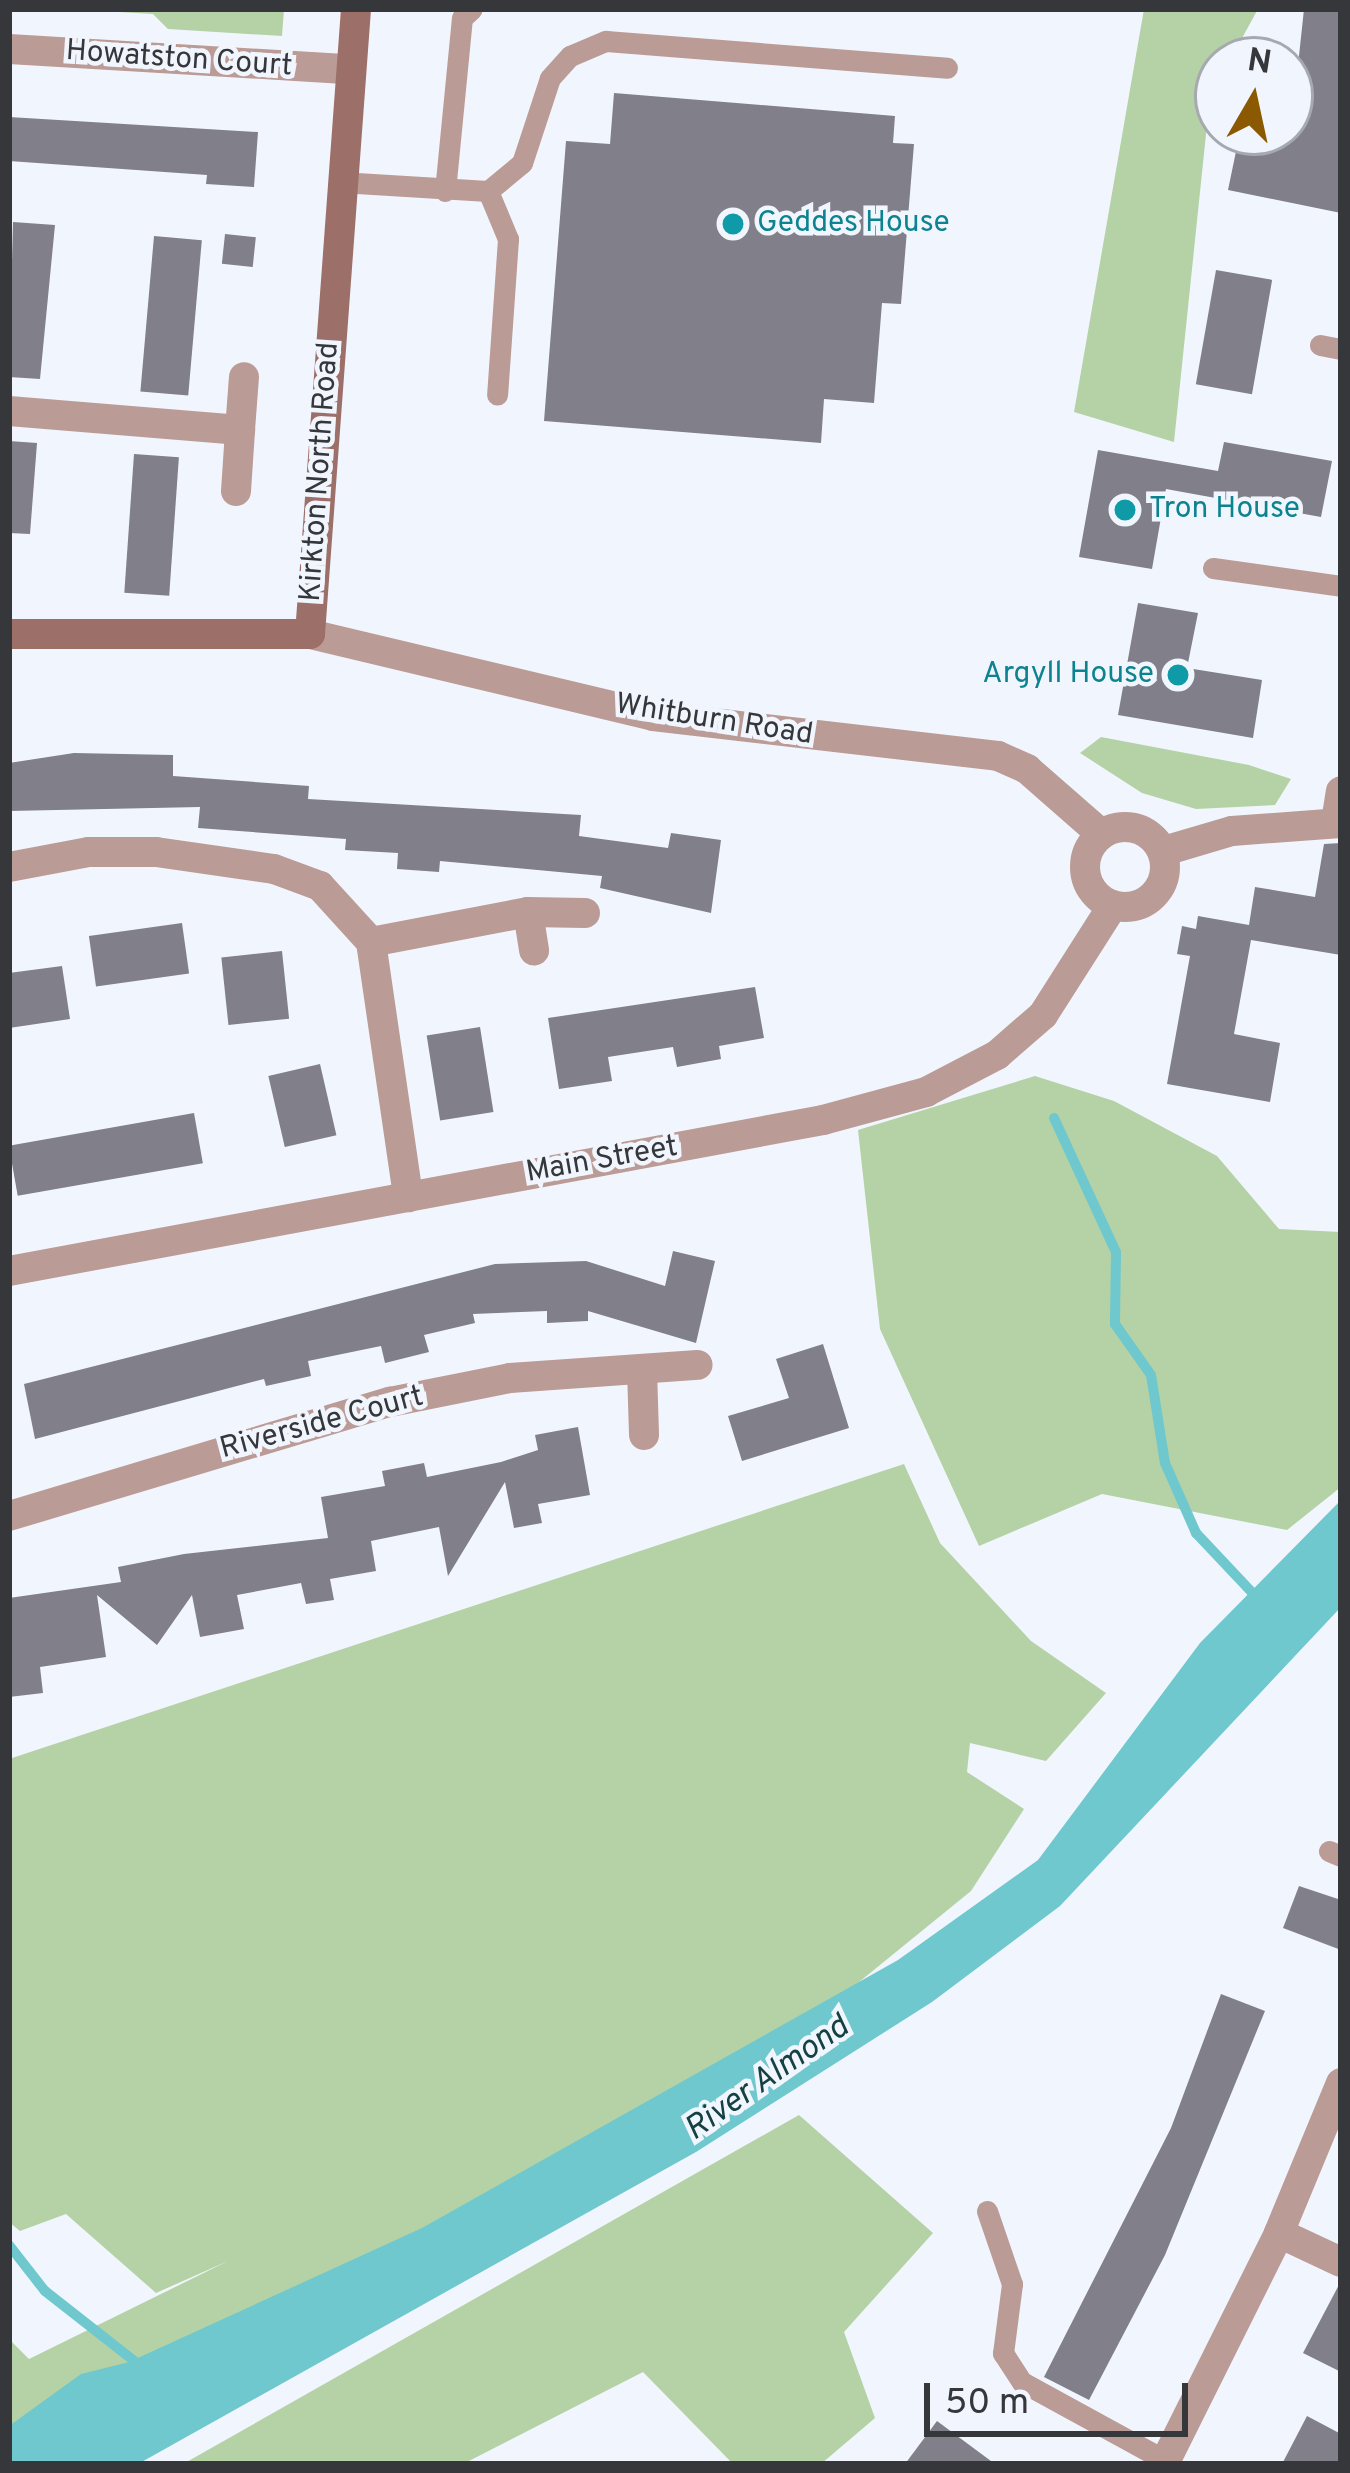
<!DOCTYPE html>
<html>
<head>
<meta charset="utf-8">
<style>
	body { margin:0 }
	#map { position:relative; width:1350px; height:2473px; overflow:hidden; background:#f1f6fe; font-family:Overpass,sans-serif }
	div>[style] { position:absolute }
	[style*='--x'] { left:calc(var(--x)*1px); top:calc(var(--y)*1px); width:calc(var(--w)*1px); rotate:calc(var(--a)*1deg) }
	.green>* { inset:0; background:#b5d2a6 }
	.water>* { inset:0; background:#6ec8cd }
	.stream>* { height:10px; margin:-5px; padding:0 5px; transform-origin:5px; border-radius:5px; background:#6ec8cd }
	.building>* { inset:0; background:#817f89; transform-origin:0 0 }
	.service>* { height:21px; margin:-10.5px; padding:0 10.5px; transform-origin:10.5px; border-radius:10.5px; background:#bb9b96 }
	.minor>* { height:30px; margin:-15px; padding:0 15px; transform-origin:15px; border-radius:15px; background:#bb9b96 }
	.minor>.ring { margin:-15px; padding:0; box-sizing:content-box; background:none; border:30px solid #bb9b96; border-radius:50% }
	.secondary>* { height:30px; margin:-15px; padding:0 15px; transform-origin:15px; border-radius:15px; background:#9d6f69 }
	.dots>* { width:33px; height:33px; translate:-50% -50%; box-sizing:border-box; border:6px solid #f1f6fe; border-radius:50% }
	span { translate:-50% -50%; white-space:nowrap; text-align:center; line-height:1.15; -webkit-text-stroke:9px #f1f6fe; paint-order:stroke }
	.street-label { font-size:30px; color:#35373b }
	.culture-label { font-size:30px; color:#0d838f }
	.left { translate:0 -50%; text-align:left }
	.right { translate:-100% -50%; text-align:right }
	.water-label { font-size:33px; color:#164143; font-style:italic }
	.frame { position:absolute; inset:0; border:12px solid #35373b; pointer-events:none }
	.north { position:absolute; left:1194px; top:36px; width:120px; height:120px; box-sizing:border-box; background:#f1f6fe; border:3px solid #a6aab0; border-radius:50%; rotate:9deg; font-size:33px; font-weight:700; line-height:48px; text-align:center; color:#35373b }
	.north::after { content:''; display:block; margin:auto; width:42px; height:54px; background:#8b5902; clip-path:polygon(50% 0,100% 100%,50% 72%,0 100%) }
	.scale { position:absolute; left:924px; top:2383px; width:264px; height:54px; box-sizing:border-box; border:6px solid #35373b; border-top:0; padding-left:15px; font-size:36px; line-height:42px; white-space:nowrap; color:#35373b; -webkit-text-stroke:9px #f1f6fe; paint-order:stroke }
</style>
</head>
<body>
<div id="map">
	<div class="green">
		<i style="clip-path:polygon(68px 9px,284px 9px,282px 36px,168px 29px,153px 14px)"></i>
		<i style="clip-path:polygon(1144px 9px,1258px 9px,1230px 60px,1218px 60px,1210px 96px,1174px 442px,1074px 412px)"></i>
		<i style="clip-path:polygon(1101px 737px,1249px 765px,1291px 779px,1275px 805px,1196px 809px,1142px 793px,1080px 753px)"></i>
		<i style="clip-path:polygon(1035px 1076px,1114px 1101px,1217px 1156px,1279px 1229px,1341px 1232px,1341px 1487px,1287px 1530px,1102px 1494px,979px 1546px,880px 1329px,858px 1130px)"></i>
		<i style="clip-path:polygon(904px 1464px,940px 1543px,1031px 1641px,1106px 1693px,1046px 1761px,970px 1743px,967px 1772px,1024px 1809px,971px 1891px,773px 2052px,9px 2464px,9px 2339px,29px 2359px,228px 2261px,156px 2293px,66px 2214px,20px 2231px,9px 2222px,9px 1759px)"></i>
		<i style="clip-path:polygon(799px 2115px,933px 2233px,844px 2332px,875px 2418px,821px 2464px,733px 2464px,643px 2372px,463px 2464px,183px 2464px)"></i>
	</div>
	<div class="water">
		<i style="clip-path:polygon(1341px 1500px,1341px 1607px,1060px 1906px,932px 2002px,696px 2152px,138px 2464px,9px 2464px,9px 2426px,81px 2374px,129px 2362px,422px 2228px,898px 1960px,1038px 1860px,1200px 1643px)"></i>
	</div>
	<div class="stream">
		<i style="--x:1054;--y:1118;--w:148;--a:65.2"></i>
		<i style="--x:1116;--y:1252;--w:72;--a:90.8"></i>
		<i style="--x:1115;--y:1324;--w:62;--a:54.8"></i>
		<i style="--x:1151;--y:1375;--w:89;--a:81"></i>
		<i style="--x:1165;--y:1463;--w:77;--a:66.1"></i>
		<i style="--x:1196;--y:1533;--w:95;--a:46.7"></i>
		<i style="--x:9;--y:2245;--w:58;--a:52"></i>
		<i style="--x:45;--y:2291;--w:123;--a:38.1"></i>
	</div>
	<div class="building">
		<i style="clip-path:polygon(1304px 9px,1341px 9px,1341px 213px,1228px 190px,1240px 132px,1290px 140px)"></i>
		<i style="clip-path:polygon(614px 93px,895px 116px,893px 143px,914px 144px,901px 304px,882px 303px,874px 403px,824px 399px,821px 443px,544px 421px,566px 141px,610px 144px)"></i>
		<i style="clip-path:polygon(9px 117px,258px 132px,254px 187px,206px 184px,207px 175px,9px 161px)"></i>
		<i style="clip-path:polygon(13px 222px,55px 225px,40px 379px,9px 377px)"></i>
		<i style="left:225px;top:234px;width:31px;height:30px;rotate:6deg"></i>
		<i style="left:154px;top:236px;width:48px;height:156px;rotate:5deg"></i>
		<i style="left:1216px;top:270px;width:57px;height:116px;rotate:10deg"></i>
		<i style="clip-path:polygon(9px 441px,37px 443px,30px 534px,9px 533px)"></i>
		<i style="clip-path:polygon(1224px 442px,1332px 461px,1321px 517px,1166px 489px,1152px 569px,1079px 557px,1098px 450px,1218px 471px)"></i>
		<i style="left:134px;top:454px;width:45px;height:139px;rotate:4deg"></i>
		<i style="clip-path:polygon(1138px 603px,1198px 613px,1187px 668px,1262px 680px,1253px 738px,1118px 715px)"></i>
		<i style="clip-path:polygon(74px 753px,173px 755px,173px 776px,309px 786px,308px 799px,581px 815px,579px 836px,668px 848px,671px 833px,721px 840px,711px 913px,600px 888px,602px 876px,440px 861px,439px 872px,397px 869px,398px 853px,345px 850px,346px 839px,198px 828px,200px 807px,9px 811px,9px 763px)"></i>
		<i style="clip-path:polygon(1341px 843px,1341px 955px,1251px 940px,1234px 1034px,1280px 1043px,1270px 1102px,1167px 1084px,1190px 956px,1177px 954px,1182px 926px,1196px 929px,1198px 916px,1249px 925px,1255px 887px,1315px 897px,1324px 844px)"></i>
		<i style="left:182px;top:923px;width:51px;height:94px;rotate:82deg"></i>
		<i style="left:282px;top:951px;width:68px;height:61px;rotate:84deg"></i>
		<i style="clip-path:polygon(62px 966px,70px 1019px,9px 1028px,9px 973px)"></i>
		<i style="clip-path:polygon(755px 987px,764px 1038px,719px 1046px,721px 1059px,677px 1067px,673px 1047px,608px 1057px,612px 1081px,559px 1089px,548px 1018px)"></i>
		<i style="left:480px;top:1027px;width:86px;height:54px;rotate:81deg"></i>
		<i style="left:320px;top:1064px;width:73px;height:53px;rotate:77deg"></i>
		<i style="left:194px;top:1113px;width:51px;height:188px;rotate:80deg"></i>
		<i style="clip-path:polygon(673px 1251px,715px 1261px,696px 1343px,588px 1311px,588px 1321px,547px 1323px,547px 1311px,473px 1314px,475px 1323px,424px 1335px,429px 1352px,385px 1363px,381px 1346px,308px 1361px,311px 1376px,266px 1386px,264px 1379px,35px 1439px,24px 1384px,495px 1264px,586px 1261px,665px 1286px)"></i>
		<i style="clip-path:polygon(823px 1344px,849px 1428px,742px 1461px,728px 1416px,789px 1398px,776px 1359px)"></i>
		<i style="clip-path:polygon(578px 1427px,590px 1495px,538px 1504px,542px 1523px,514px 1528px,505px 1482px,448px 1576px,439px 1527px,371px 1541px,376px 1571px,330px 1579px,334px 1600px,306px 1604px,301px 1583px,237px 1595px,244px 1629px,200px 1637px,192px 1595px,157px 1645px,97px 1595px,106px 1657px,40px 1667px,43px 1693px,9px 1697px,9px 1598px,121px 1582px,118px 1567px,184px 1554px,328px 1538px,321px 1497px,385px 1486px,382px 1471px,424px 1463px,427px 1477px,501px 1462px,538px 1450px,535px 1435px)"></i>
		<i style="clip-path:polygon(1299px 1886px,1341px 1900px,1341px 1950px,1283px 1928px)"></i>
		<i style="clip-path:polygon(1221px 1994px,1265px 2011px,1165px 2255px,1089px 2400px,1044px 2377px,1171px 2128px)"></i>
		<i style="clip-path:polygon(1341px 2281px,1341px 2372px,1303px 2353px)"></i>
		<i style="clip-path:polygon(1307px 2416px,1341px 2434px,1341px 2464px,1282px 2464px)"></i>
		<i style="clip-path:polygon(937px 2421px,995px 2464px,905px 2464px)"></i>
	</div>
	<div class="service">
		<i style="--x:340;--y:182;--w:148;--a:3.5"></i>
		<i style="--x:488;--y:191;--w:44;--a:-39.5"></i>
		<i style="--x:522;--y:163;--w:89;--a:-71.8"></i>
		<i style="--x:550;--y:78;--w:30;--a:-48"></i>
		<i style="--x:570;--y:56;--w:39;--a:-23"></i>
		<i style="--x:606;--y:41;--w:342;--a:4.5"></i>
		<i style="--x:445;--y:191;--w:174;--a:-84.4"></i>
		<i style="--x:462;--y:18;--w:13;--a:-42"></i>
		<i style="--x:488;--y:191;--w:52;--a:67.4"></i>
		<i style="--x:508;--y:239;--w:156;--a:94"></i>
		<i style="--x:1320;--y:345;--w:21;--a:11"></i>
		<i style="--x:1213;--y:568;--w:129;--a:8"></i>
		<i style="--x:1329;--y:1851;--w:13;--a:23"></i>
		<i style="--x:987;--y:2211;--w:77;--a:71.1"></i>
		<i style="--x:1012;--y:2284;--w:70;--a:97.4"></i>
		<i style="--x:1003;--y:2353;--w:35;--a:57"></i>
		<i style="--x:1022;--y:2382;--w:164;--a:28.7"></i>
	</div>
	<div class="minor">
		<i style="--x:9;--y:49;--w:340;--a:3.4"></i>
		<i style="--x:9;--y:411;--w:232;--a:4.7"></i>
		<i style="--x:240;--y:430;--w:53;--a:-85.7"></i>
		<i style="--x:236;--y:491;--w:61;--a:-86.2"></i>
		<i style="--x:310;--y:634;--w:353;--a:13.4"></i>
		<i style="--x:653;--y:716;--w:347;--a:6.6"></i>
		<i style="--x:998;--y:756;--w:32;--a:24"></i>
		<i style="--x:1027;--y:769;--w:97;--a:41.2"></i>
		<i style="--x:1336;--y:822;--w:31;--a:-81"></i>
		<i class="ring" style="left:1085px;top:827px;width:50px;height:50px"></i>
		<i style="--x:1164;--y:851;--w:71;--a:-16.4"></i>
		<i style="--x:1232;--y:831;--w:109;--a:-4.2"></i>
		<i style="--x:9;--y:867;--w:81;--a:-10.6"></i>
		<i style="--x:89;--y:852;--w:67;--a:0"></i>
		<i style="--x:156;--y:852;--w:119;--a:8.2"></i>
		<i style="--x:274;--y:869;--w:49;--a:20.3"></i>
		<i style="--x:320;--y:886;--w:76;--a:47.7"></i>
		<i style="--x:371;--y:942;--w:258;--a:81.7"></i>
		<i style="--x:528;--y:912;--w:39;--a:81"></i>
		<i style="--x:371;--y:942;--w:160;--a:-10.8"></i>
		<i style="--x:528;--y:912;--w:57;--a:1"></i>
		<i style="--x:9;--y:1271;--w:828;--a:-10.51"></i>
		<i style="--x:823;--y:1120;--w:107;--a:-15.2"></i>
		<i style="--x:926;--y:1092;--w:80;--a:-27.5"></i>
		<i style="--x:997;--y:1055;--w:61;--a:-41"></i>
		<i style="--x:1043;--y:1015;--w:130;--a:-57.5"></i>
		<i style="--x:642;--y:1370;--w:65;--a:88.2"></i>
		<i style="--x:9;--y:1516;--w:398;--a:-16.7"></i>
		<i style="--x:390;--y:1402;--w:122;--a:-11.3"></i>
		<i style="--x:510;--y:1378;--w:188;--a:-4"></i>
		<i style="--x:1341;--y:2083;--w:162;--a:112.5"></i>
		<i style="--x:1279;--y:2233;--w:68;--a:25.1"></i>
		<i style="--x:1164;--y:2464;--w:258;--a:-63.5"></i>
	</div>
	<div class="secondary">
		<i style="--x:9;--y:634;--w:301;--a:0"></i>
		<i style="--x:310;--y:634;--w:627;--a:-85.79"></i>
	</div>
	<div class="dots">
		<i style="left:733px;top:224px;background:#0f9aa8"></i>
		<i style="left:1125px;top:510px;background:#0f9aa8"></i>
		<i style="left:1178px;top:675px;background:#0f9aa8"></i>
	</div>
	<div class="street-label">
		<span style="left:179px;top:60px;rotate:4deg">Howatston Court</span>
		<span style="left:321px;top:472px;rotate:-86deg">Kirkton North Road</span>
		<span style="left:714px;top:721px;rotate:9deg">Whitburn Road</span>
		<span style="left:602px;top:1161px;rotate:-10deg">Main Street</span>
		<span style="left:322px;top:1424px;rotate:-15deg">Riverside Court</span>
	</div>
	<div class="culture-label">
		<span class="left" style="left:757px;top:224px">Geddes House</span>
		<span class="left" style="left:1149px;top:510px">Tron House</span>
		<span class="right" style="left:1154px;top:675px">Argyll House</span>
	</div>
	<div class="water-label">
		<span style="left:768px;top:2080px;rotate:-35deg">River Almond</span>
	</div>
	<div class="frame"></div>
	<div class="north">N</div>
	<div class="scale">50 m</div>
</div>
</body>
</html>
